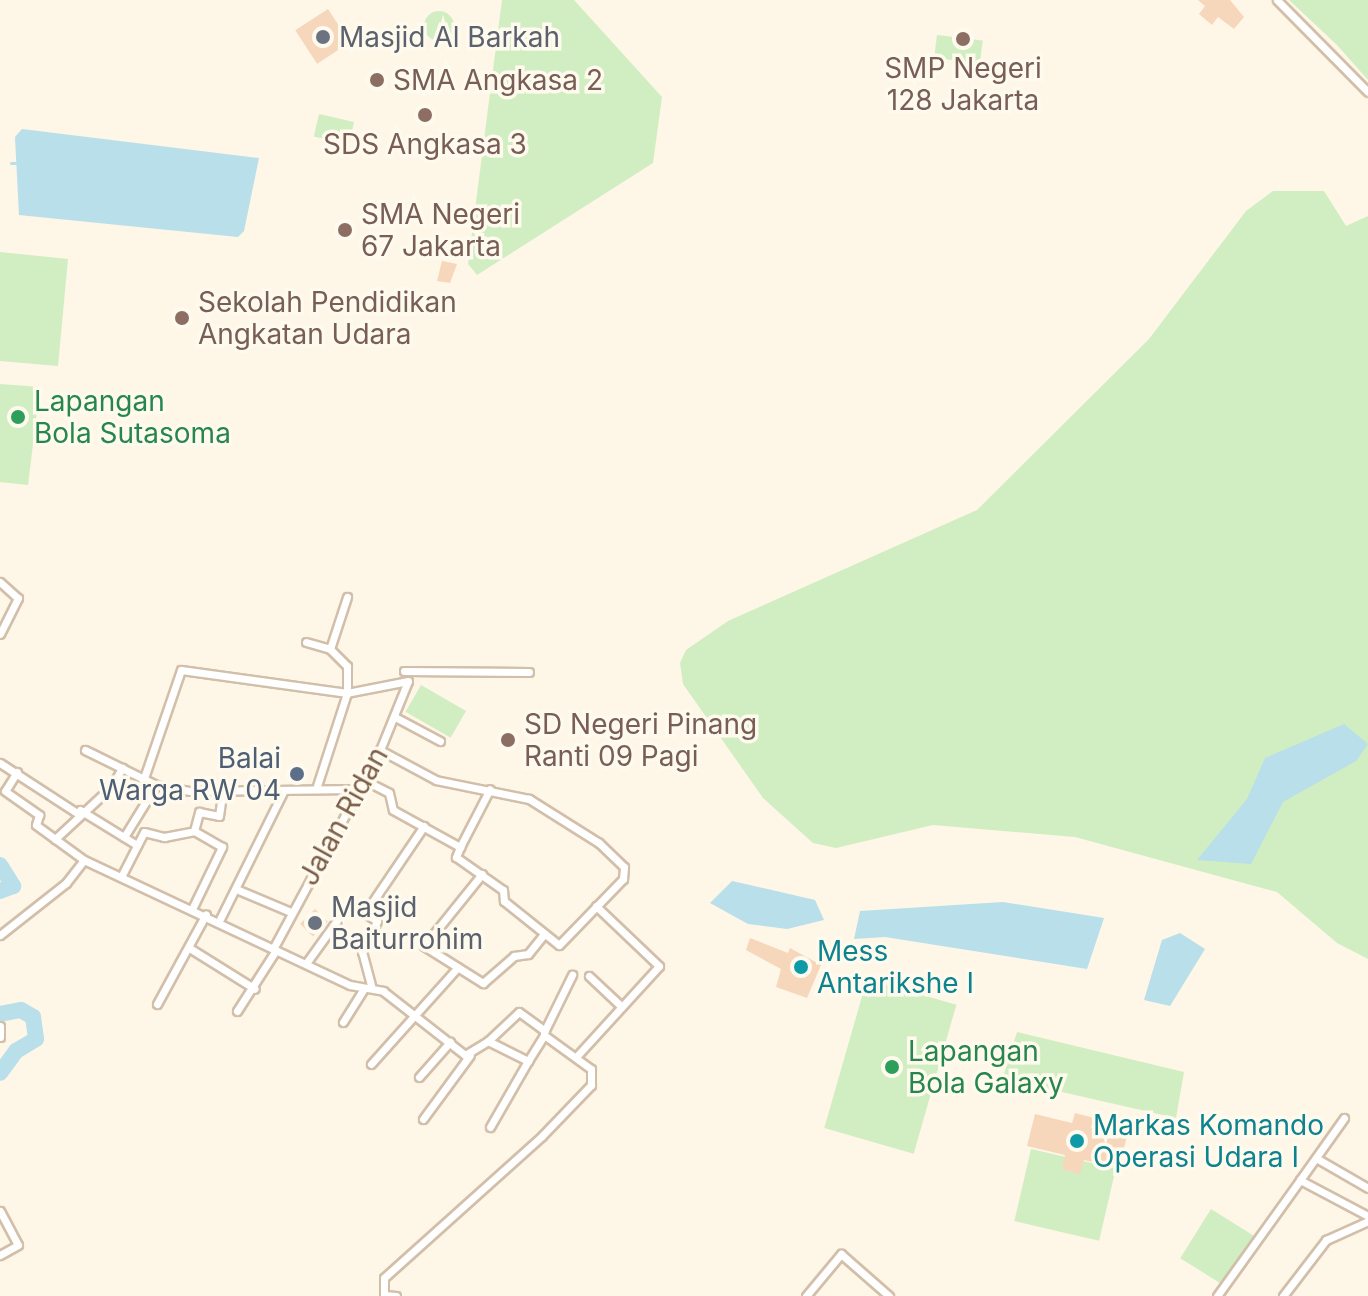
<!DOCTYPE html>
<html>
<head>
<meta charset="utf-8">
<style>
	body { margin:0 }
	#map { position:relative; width:1368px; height:1296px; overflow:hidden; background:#fef6e6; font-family:Inter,sans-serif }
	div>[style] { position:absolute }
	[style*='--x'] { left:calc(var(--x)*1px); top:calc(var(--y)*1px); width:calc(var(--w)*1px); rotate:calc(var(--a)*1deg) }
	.green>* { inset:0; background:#d1eec2; transform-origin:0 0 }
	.round { border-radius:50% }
	.water>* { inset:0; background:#b8dfea }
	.stream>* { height:3px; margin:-1.5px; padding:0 1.5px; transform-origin:1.5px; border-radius:1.5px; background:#b8dfea }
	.river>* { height:16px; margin:-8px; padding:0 8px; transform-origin:8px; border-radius:8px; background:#b8dfea }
	.building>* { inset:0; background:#f6d7bb; transform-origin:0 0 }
	.roads { filter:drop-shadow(2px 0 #d2bfaa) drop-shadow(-2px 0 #d2bfaa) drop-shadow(0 2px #d2bfaa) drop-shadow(0 -2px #d2bfaa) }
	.minor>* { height:7px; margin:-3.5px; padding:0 3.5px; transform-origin:3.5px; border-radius:3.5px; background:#fff }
	.dots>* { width:22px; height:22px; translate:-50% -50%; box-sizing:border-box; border:4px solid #fffaee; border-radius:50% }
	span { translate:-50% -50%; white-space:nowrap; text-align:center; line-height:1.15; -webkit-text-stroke:7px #fffaee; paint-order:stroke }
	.worship-label { font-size:28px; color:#5b616d }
	.left { translate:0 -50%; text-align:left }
	.education-label { font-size:28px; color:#785e54 }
	.leisure-label { font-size:28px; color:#27864d }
	.service-label { font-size:28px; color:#4e5e75 }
	.right { translate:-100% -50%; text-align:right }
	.street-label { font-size:28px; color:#7b5d47 }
	.culture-label { font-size:28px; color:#0d838f }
</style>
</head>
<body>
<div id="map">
	<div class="green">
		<i style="clip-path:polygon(502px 0,574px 0,662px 97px,653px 163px,477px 275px,468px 264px)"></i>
		<i style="clip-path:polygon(1289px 0,1368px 0,1368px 80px,1337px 45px)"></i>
		<i class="round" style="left:424px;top:11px;width:30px;height:30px"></i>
		<i style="left:937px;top:35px;width:46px;height:23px;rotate:7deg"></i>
		<i style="left:319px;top:114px;width:36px;height:23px;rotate:13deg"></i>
		<i style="clip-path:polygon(1273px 191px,1324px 191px,1346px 226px,1368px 216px,1368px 959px,1337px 943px,1277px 892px,1075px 837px,933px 825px,836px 848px,813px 843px,763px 798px,683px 684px,680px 663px,686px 650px,728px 621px,977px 510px,1149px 339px,1246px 211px)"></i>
		<i style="clip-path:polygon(0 252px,68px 259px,58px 366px,0 361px)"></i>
		<i style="clip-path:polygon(0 384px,40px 387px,28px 485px,0 482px)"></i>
		<i style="left:421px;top:685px;width:52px;height:31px;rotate:30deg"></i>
		<i style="left:867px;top:979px;width:93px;height:155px;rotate:16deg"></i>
		<i style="clip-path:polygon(1017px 1032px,1184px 1072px,1176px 1118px,1009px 1080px,1004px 1074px)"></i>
		<i style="left:1031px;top:1149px;width:87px;height:74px;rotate:13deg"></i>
		<i style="left:1211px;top:1209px;width:51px;height:58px;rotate:32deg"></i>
	</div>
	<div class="water">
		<i style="clip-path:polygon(22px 129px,259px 158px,244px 231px,238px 237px,19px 215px,15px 137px)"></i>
		<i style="clip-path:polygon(1344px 724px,1368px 744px,1356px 761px,1283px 802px,1251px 864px,1197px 860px,1247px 799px,1265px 758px)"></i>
		<i style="clip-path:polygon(732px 881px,815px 900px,824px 920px,787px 929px,748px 924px,710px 903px)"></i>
		<i style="clip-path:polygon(1003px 902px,1104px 918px,1087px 969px,885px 937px,854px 939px,860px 911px)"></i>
		<i style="clip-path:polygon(1180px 933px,1205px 949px,1170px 1006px,1144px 1000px,1162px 940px)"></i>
	</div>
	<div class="stream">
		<i style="--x:11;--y:163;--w:4;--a:0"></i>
	</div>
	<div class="river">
		<i style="--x:0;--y:865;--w:25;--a:58"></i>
		<i style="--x:13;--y:886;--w:14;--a:159"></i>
		<i style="--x:0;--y:1014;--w:21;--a:-11"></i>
		<i style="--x:21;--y:1010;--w:14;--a:30"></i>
		<i style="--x:33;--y:1017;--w:22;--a:82"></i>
		<i style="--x:36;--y:1039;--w:23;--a:149"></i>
		<i style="--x:16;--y:1051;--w:27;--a:126"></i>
	</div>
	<div class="building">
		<i style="clip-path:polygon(1198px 0,1230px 0,1244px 17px,1234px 29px,1218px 17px,1212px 25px,1199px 14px,1205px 6px)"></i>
		<i style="left:328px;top:9px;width:40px;height:39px;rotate:57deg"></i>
		<i style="clip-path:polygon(442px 261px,457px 264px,450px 283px,437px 281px)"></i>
		<i style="left:315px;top:909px;width:18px;height:21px;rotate:45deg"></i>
		<i style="clip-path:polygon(750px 938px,788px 953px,790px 948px,821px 965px,807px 998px,776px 987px,781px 969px,746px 950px)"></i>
		<i style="clip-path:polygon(1075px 1113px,1094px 1118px,1091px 1128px,1127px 1136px,1119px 1168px,1084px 1160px,1080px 1174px,1062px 1169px,1065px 1155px,1027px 1146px,1035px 1114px,1072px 1123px)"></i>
	</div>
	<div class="roads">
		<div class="minor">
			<i style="--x:1277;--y:0;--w:129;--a:45.3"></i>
			<i style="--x:0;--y:582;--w:24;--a:42"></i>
			<i style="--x:18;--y:598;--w:40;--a:116.6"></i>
			<i style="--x:306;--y:642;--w:25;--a:16"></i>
			<i style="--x:330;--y:649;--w:24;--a:45"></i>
			<i style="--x:347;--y:666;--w:27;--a:90"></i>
			<i style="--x:347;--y:693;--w:101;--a:107.9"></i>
			<i style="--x:330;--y:649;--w:55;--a:-71.9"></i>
			<i style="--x:404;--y:671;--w:125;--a:0.5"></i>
			<i style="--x:395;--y:717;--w:51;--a:28.1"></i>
			<i style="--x:85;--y:750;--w:79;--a:26.2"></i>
			<i style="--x:156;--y:785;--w:35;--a:10"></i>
			<i style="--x:190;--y:791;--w:166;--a:-0.7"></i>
			<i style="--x:0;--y:763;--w:92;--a:33"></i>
			<i style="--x:17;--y:772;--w:22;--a:122"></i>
			<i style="--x:5;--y:791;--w:42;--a:35.2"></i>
			<i style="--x:39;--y:815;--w:10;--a:107"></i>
			<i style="--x:36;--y:825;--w:59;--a:36.1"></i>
			<i style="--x:84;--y:860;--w:294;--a:25.2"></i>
			<i style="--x:350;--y:985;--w:34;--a:10"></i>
			<i style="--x:383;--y:991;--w:104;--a:38"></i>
			<i style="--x:465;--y:1055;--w:27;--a:-31"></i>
			<i style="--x:488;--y:1041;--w:45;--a:26.6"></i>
			<i style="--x:528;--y:1061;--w:31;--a:-58"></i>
			<i style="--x:544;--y:1035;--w:58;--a:35.9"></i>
			<i style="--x:591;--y:1069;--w:16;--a:90"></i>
			<i style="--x:591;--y:1085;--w:71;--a:133.9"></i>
			<i style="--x:542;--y:1136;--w:212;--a:138.1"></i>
			<i style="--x:384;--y:1278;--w:18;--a:90"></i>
			<i style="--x:144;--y:778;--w:114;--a:-71.1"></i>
			<i style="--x:181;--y:670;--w:168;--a:7.9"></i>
			<i style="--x:362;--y:779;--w:30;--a:27"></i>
			<i style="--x:389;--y:793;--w:17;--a:77"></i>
			<i style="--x:393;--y:810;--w:77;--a:28.9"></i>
			<i style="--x:460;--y:847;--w:11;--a:112"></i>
			<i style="--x:456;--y:857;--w:57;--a:35.1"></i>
			<i style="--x:503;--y:890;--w:11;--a:85"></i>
			<i style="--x:504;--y:901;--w:70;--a:38.7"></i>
			<i style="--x:559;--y:945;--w:92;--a:-45.9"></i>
			<i style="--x:623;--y:879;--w:12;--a:-85"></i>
			<i style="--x:624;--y:867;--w:35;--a:-136"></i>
			<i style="--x:599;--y:843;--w:83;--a:-147.8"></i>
			<i style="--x:529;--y:799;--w:95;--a:-168.5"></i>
			<i style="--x:436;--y:780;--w:64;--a:-151.8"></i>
			<i style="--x:80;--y:810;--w:67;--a:31.6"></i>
			<i style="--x:194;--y:831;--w:20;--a:-75"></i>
			<i style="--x:199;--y:812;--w:20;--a:11"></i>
			<i style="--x:219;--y:816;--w:21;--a:-82"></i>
			<i style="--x:124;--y:837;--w:61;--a:-58.4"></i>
			<i style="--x:55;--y:839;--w:78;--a:-42.9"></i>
			<i style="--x:112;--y:786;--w:21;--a:-61"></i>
			<i style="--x:460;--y:847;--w:65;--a:-62.7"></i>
			<i style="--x:482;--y:874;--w:92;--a:128.9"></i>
			<i style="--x:424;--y:946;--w:70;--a:32.1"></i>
			<i style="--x:483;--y:983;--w:41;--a:-41.1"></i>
			<i style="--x:514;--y:956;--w:14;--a:-8"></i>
			<i style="--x:528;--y:954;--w:26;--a:-51"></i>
			<i style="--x:122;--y:875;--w:48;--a:-62.9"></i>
			<i style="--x:144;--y:832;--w:21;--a:14"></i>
			<i style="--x:164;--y:837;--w:31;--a:-11"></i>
			<i style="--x:236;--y:889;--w:60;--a:22.7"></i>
			<i style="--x:193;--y:907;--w:67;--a:-64.2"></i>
			<i style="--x:222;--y:847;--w:32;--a:-150"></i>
			<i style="--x:220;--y:919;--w:142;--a:-63.6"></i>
			<i style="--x:0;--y:935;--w:84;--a:-38.2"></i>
			<i style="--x:66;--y:883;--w:29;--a:-52"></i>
			<i style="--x:191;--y:949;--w:75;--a:32"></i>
			<i style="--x:273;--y:949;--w:226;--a:-61.7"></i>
			<i style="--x:380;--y:750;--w:74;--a:-67.9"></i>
			<i style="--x:408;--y:681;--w:62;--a:168.9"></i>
			<i style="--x:307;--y:962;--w:67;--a:-54.2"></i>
			<i style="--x:589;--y:976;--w:44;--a:43.2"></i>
			<i style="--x:371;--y:985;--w:34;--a:-105"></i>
			<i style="--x:362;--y:952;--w:34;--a:-64"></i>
			<i style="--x:377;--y:921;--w:14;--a:-146"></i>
			<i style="--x:365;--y:913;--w:105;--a:-55.9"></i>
			<i style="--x:157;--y:1004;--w:102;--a:-61.4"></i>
			<i style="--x:237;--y:1011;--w:72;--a:-57.4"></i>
			<i style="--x:343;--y:1022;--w:40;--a:-58"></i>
			<i style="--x:0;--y:1026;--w:11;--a:90"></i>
			<i style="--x:544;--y:1032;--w:64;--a:-63.8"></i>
			<i style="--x:488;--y:1041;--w:42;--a:-43.1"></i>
			<i style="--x:519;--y:1012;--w:32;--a:36"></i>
			<i style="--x:576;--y:1057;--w:123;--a:-47.6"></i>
			<i style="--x:659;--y:966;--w:87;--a:-136.4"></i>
			<i style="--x:371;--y:1064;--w:130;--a:-48.1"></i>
			<i style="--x:419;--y:1077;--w:47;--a:-48.5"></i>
			<i style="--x:423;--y:1119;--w:79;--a:-53.7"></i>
			<i style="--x:490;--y:1127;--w:76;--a:-60.1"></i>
			<i style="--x:1316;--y:1158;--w:60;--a:30"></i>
			<i style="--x:1300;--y:1180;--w:76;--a:-54.6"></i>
			<i style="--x:0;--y:1211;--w:38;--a:62"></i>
			<i style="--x:18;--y:1245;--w:21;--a:151"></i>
			<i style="--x:384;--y:1295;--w:12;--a:5"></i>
			<i style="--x:806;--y:1296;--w:55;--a:-50.2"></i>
			<i style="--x:841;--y:1254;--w:64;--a:41.2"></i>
			<i style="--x:1217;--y:1296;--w:143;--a:-54.4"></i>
			<i style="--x:1300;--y:1180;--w:77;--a:27.9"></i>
			<i style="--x:1283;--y:1296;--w:71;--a:-52.5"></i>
			<i style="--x:1326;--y:1240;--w:46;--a:-24.3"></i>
		</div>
	</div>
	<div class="dots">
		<i style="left:323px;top:37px;background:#6b7280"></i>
		<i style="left:963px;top:39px;background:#8d6e63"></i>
		<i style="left:377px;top:80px;background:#8d6e63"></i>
		<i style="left:425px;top:115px;background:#8d6e63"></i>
		<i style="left:345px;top:230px;background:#8d6e63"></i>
		<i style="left:182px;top:318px;background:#8d6e63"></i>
		<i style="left:18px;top:417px;background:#2e9e5b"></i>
		<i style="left:508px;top:740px;background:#8d6e63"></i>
		<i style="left:297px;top:774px;background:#5c6f8a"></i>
		<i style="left:315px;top:923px;background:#6b7280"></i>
		<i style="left:801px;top:967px;background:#0f9aa8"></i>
		<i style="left:892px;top:1067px;background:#2e9e5b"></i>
		<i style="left:1077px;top:1141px;background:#0f9aa8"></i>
	</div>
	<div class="worship-label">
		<span class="left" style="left:339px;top:37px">Masjid Al Barkah</span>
		<span class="left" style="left:331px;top:923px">Masjid<br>Baiturrohim</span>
	</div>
	<div class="education-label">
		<span style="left:963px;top:84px">SMP Negeri<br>128 Jakarta</span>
		<span class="left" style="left:393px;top:80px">SMA Angkasa 2</span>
		<span style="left:425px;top:144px">SDS Angkasa 3</span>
		<span class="left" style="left:361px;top:230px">SMA Negeri<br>67 Jakarta</span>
		<span class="left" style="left:198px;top:318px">Sekolah Pendidikan<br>Angkatan Udara</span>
		<span class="left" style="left:524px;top:740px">SD Negeri Pinang<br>Ranti 09 Pagi</span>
	</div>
	<div class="leisure-label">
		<span class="left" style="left:34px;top:417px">Lapangan<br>Bola Sutasoma</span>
		<span class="left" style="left:908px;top:1067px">Lapangan<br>Bola Galaxy</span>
	</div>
	<div class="service-label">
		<span class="right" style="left:281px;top:774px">Balai<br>Warga RW 04</span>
	</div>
	<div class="street-label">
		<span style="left:343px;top:816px;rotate:-61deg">Jalan Ridan</span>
	</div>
	<div class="culture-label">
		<span class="left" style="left:817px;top:967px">Mess<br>Antarikshe I</span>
		<span class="left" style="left:1093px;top:1141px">Markas Komando<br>Operasi Udara I</span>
	</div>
</div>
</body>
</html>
